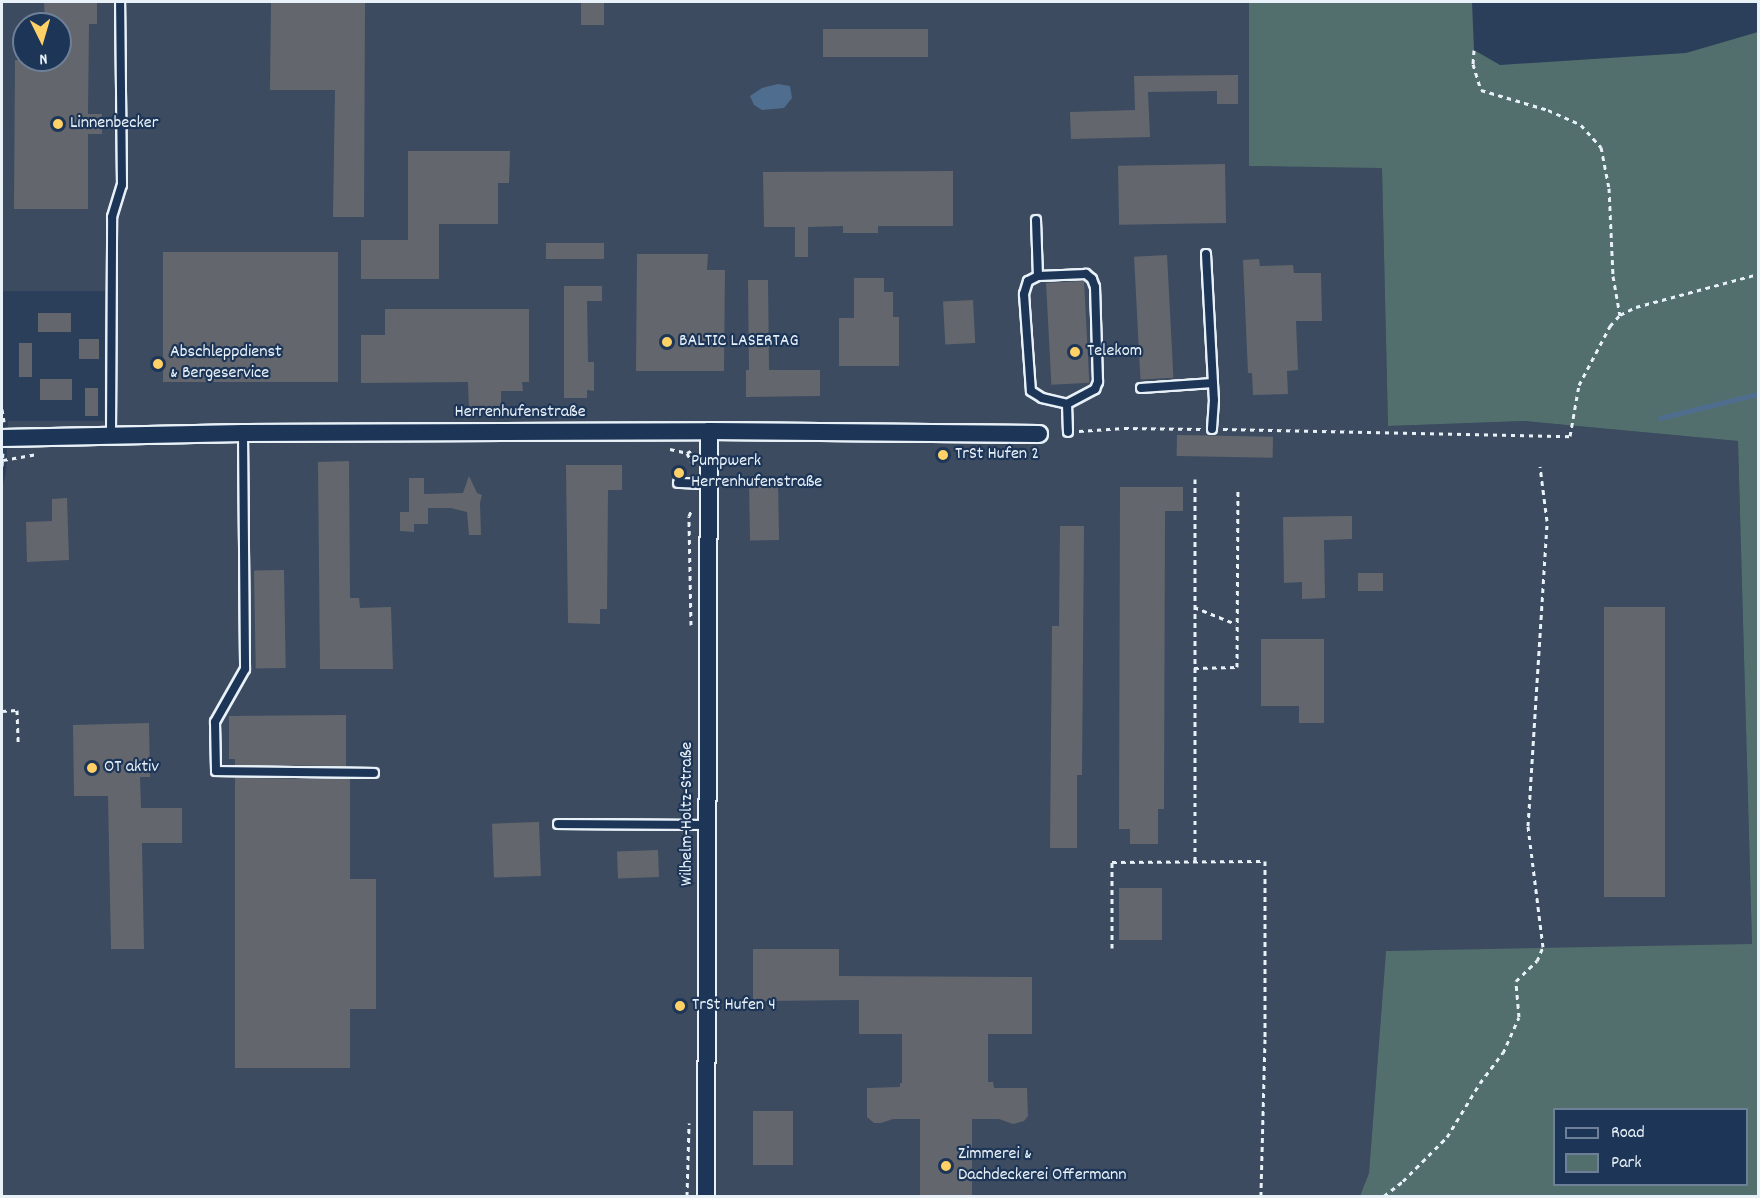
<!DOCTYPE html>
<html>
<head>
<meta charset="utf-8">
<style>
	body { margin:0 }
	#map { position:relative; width:1760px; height:1198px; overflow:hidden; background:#2b3f5b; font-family:Dekko,sans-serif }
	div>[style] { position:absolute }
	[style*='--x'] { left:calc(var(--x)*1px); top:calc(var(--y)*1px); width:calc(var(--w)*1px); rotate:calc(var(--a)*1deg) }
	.built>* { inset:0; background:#3c4b60 }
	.green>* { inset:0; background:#526f6d }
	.water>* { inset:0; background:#4f6e8f }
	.stream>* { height:4.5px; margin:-2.25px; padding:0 2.25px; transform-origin:2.25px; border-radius:2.25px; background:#4f6e8f }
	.building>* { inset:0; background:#63676d; transform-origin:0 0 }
	.path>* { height:3px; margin-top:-1.5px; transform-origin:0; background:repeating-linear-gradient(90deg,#e8f1f8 0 4.5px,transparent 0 9px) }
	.roads { filter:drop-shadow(2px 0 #e8f1f8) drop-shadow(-2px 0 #e8f1f8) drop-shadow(0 2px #e8f1f8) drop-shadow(0 -2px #e8f1f8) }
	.service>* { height:8px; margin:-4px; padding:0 4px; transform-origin:4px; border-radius:4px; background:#1d3557 }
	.minor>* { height:16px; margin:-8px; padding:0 8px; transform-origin:8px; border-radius:8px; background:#1d3557 }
	.dots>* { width:16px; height:16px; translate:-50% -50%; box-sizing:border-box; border:3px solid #1d3557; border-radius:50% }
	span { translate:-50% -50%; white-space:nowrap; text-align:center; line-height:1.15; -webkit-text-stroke:4.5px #1d3557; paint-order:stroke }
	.poi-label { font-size:18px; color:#e8f1f8 }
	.left { translate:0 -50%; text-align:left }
	.street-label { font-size:18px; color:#e8f1f8 }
	.frame { position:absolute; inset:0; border:3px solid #e8f1f8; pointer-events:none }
	.legend { position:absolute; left:1553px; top:1108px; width:195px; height:78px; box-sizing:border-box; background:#1d3557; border:2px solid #6e8097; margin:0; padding:8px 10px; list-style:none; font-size:18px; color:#e8f1f8 }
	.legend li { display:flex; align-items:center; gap:12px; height:30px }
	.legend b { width:30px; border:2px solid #6e8097 }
	.north { position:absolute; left:12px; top:12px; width:60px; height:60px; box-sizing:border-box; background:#1d3557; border:2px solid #6e8097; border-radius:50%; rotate:175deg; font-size:16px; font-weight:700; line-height:24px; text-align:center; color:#e8f1f8 }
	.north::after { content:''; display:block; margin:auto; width:21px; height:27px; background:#ffd166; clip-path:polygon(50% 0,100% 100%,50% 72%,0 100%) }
</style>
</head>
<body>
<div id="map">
	<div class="built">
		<i style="clip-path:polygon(evenodd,2px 2px,1249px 2px,1249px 166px,1382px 167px,1388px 426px,1524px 421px,1738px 441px,1752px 945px,1386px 951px,1369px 1173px,1360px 1196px,2px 1196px,2px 489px,6px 473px,8px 421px,104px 421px,105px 291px,2px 291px,2px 2px,24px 24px,60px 24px,60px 60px,24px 60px,24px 24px)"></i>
	</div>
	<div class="green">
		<i style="clip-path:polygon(evenodd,1249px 2px,1472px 2px,1474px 50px,1500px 65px,1686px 53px,1758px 32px,1758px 1196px,1360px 1196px,1369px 1173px,1386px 951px,1752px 944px,1738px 441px,1524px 421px,1388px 426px,1382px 168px,1249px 166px,1249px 2px,1554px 1110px,1746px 1110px,1746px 1184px,1554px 1184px,1554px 1110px)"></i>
	</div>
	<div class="water">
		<i style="clip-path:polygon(778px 84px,790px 86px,792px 98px,784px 108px,762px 110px,754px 105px,750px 96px,762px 88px)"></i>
	</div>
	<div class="stream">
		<i style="--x:1660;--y:418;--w:101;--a:-13.8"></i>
	</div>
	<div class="building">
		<i style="clip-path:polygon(44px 2px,97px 2px,97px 24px,89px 24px,88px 114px,102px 114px,102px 134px,88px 134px,88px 209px,14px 209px,15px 60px,60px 60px,60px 24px,45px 24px)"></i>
		<i style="clip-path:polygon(271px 2px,365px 2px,364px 217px,333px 217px,335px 90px,270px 90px)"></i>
		<i style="left:581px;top:2px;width:23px;height:23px"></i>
		<i style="left:928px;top:29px;width:28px;height:105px;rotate:90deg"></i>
		<i style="clip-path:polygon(1238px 75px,1238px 104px,1217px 104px,1217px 91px,1148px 92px,1150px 137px,1071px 139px,1070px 112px,1135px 110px,1134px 76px)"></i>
		<i style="clip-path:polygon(408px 151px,510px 151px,509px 183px,498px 183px,498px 224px,439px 224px,439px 279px,361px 279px,361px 240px,408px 240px)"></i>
		<i style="left:1225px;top:164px;width:59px;height:107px;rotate:89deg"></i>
		<i style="clip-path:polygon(953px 171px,953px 226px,878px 226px,878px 233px,843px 233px,843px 226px,808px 227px,808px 257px,795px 257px,795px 227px,764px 227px,763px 172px)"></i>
		<i style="left:546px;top:243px;width:58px;height:16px"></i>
		<i style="left:338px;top:252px;width:130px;height:175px;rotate:90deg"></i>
		<i style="clip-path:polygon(637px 254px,708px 254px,707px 270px,725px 270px,724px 371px,636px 371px)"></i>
		<i style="left:1167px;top:255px;width:123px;height:33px;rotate:87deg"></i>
		<i style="clip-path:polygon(1259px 259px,1260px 266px,1293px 265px,1294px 273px,1321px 273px,1322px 321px,1296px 321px,1298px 370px,1287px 371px,1288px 394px,1253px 395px,1252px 373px,1248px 373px,1243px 260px)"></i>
		<i style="clip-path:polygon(854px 278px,884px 278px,884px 292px,893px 292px,893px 317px,899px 317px,899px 366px,839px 366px,839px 318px,854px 318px)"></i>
		<i style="clip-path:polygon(748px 280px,768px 280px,769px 370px,820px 370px,820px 396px,746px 397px,746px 370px,749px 370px)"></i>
		<i style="left:1084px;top:281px;width:102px;height:38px;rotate:87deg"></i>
		<i style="clip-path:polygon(564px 286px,602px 286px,602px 301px,587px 301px,588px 362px,594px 362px,594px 391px,587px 390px,587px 398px,564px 398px)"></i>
		<i style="left:973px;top:300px;width:43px;height:30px;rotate:87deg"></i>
		<i style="clip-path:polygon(385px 309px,529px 309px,529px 382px,522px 382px,523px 391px,501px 391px,501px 409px,469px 410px,468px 382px,361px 383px,361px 335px,385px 335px)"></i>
		<i style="left:38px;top:313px;width:33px;height:19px"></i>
		<i style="left:79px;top:339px;width:20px;height:20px"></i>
		<i style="left:19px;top:343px;width:13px;height:34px"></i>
		<i style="left:40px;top:379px;width:32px;height:21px"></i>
		<i style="left:85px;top:388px;width:13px;height:28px"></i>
		<i style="left:1177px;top:435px;width:96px;height:21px;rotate:1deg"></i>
		<i style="clip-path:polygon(349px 461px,350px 598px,359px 598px,360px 608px,391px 607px,393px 669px,320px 669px,318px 462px)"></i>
		<i style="clip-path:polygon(566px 465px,622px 465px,622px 490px,608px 490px,607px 609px,600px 609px,600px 624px,568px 623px)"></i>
		<i style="clip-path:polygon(469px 476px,477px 493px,482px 495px,480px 503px,481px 535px,469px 535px,467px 512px,451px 508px,428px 508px,428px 524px,414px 524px,414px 532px,400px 531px,400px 512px,409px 512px,409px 478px,424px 478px,424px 494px,463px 493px)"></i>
		<i style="left:778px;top:481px;width:59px;height:29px;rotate:89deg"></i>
		<i style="clip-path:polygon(1120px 487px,1183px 487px,1183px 511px,1165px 511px,1164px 809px,1158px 809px,1158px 844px,1130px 844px,1130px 829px,1119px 829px)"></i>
		<i style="clip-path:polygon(67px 498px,69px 560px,27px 562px,26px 522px,52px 521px,52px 499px)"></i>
		<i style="clip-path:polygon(1352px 516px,1352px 539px,1324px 540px,1325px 598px,1302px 599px,1302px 582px,1284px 583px,1283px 517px)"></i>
		<i style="clip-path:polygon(1060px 526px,1084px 526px,1082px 775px,1077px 775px,1077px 848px,1050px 848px,1052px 626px,1059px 626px)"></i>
		<i style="left:284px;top:570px;width:98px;height:30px;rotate:89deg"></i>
		<i style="left:1358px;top:573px;width:25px;height:18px"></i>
		<i style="left:1604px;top:607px;width:61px;height:290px"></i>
		<i style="clip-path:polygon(1261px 639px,1324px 639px,1324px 723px,1299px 723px,1299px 706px,1261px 706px)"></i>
		<i style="clip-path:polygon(346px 715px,346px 766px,235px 765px,235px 759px,229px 759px,229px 716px)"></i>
		<i style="clip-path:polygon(149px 723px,150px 777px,140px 777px,141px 808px,182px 808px,182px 843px,142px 843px,144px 949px,111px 949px,108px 796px,74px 796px,73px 725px)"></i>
		<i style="clip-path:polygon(235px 778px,350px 779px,350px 879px,376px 879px,376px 1009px,350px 1009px,350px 1068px,235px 1068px)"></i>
		<i style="left:539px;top:822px;width:54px;height:47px;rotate:88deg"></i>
		<i style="left:658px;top:850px;width:27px;height:41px;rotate:88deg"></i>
		<i style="left:1162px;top:888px;width:52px;height:43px;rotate:90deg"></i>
		<i style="clip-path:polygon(753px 949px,839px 949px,839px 976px,1032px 977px,1032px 1034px,988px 1034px,988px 1082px,993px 1082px,994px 1088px,1027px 1088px,1028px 1116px,1024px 1121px,1013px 1124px,999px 1119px,972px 1119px,972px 1197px,920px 1197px,920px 1119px,893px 1119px,881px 1123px,874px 1123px,867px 1117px,867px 1088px,900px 1087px,900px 1083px,902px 1083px,902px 1034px,859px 1034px,859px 1000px,753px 1001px)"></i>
		<i style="left:793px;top:1111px;width:54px;height:40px;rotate:90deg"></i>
	</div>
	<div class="path">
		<i style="--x:1474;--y:50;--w:14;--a:94"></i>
		<i style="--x:1473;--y:64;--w:27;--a:73"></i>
		<i style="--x:1481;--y:90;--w:70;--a:16.6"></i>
		<i style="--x:1548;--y:110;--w:36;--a:24"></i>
		<i style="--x:1581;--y:125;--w:30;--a:48"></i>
		<i style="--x:1601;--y:147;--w:42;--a:79"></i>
		<i style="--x:1609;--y:188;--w:88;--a:87.4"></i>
		<i style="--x:1613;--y:276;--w:40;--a:80"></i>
		<i style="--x:2;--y:409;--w:13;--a:81"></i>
		<i style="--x:1223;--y:429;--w:347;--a:1.2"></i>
		<i style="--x:1570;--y:436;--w:52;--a:-80"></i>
		<i style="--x:1579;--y:385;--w:67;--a:-62.3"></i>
		<i style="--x:1610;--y:326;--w:15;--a:-48"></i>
		<i style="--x:1620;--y:315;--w:18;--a:-27"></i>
		<i style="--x:1636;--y:307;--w:126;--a:-15.1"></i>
		<i style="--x:1079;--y:431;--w:45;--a:-3.8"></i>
		<i style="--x:1124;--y:428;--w:77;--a:0.7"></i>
		<i style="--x:670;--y:449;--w:17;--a:13"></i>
		<i style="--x:687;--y:453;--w:8;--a:-30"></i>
		<i style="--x:687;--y:453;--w:13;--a:63"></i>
		<i style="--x:3;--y:460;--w:35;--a:-10"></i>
		<i style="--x:2;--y:466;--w:13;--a:-86"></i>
		<i style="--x:1194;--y:607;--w:45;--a:22"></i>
		<i style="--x:691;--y:625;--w:109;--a:-91.1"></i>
		<i style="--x:689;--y:516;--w:8;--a:-67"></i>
		<i style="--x:1194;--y:668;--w:43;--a:-1.3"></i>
		<i style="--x:1237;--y:667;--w:177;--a:-89.7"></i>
		<i style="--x:2;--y:711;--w:15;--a:-4"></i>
		<i style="--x:17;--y:710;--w:34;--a:88"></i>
		<i style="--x:1195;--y:861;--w:382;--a:-90"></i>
		<i style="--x:1112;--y:948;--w:86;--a:-90"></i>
		<i style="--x:1112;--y:862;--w:153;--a:-0.4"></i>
		<i style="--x:1265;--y:861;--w:178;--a:90"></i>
		<i style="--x:1265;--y:1039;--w:157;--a:91.5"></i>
		<i style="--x:687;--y:1196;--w:73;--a:-88.4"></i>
		<i style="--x:1384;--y:1196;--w:24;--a:-38"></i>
		<i style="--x:1403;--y:1181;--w:62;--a:-45"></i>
		<i style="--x:1447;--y:1137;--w:63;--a:-58.6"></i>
		<i style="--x:1480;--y:1083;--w:38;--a:-53"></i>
		<i style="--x:1503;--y:1053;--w:39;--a:-66"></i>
		<i style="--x:1519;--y:1017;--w:36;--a:-95"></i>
		<i style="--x:1516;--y:981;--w:29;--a:-44"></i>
		<i style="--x:1537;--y:961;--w:15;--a:-67"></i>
		<i style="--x:1543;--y:947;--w:122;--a:-97.1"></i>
		<i style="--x:1528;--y:826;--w:306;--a:-86.4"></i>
		<i style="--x:1547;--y:521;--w:55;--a:-97.3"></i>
	</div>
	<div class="roads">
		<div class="service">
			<i style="--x:1036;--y:220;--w:56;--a:88"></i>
			<i style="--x:1206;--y:254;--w:146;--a:86.9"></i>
			<i style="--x:1214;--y:400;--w:29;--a:94"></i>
			<i style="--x:1141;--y:388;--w:72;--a:-4"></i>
			<i style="--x:1067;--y:404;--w:32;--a:-28"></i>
			<i style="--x:1095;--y:389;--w:8;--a:-67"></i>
			<i style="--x:1098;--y:382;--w:95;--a:-91.8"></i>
			<i style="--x:1095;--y:287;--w:9;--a:-111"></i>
			<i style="--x:1092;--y:279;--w:8;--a:-140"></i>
			<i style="--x:1086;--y:274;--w:48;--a:177.6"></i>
			<i style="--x:1038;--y:276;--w:11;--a:153"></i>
			<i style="--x:1028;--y:281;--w:14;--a:107"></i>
			<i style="--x:1024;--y:294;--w:97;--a:85.9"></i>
			<i style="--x:1031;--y:391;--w:13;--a:32"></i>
			<i style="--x:1042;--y:398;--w:26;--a:13"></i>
			<i style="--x:1067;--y:404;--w:28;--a:88"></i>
			<i style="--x:243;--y:433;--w:236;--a:89.5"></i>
			<i style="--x:245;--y:669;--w:61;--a:119.5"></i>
			<i style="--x:215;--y:722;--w:49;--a:88.8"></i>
			<i style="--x:216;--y:771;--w:158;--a:0.7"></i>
			<i style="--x:111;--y:435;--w:218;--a:-89.7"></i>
			<i style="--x:112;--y:217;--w:34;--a:-73"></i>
			<i style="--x:122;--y:185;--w:183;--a:-90.6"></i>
			<i style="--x:678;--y:483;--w:31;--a:2"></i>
			<i style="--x:558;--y:824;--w:149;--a:0.4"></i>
		</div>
		<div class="minor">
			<i style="--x:2;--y:438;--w:241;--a:-1.2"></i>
			<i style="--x:243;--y:433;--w:466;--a:-0.2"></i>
			<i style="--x:709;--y:431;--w:330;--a:0.5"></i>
			<i style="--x:706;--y:1196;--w:765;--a:-89.78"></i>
		</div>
	</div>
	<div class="dots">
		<i style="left:58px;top:124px;background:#ffd166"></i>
		<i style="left:667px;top:342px;background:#ffd166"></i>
		<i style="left:1075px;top:352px;background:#ffd166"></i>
		<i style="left:158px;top:364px;background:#ffd166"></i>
		<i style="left:943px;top:455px;background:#ffd166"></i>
		<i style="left:679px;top:473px;background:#ffd166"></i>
		<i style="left:92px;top:768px;background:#ffd166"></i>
		<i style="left:680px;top:1006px;background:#ffd166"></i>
		<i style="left:946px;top:1166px;background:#ffd166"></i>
	</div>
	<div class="poi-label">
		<span class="left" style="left:70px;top:124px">Linnenbecker</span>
		<span class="left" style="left:679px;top:342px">BALTIC LASERTAG</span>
		<span class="left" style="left:1087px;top:352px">Telekom</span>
		<span class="left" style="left:170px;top:364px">Abschleppdienst<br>&amp; Bergeservice</span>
		<span class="left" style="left:955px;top:455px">TrSt Hufen 2</span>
		<span class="left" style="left:691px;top:473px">Pumpwerk<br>Herrenhufenstraße</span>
		<span class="left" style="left:104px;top:768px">OT aktiv</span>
		<span class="left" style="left:692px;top:1006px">TrSt Hufen 4</span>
		<span class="left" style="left:958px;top:1166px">Zimmerei &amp;<br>Dachdeckerei Offermann</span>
	</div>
	<div class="street-label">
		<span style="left:520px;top:413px">Herrenhufenstraße</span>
		<span style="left:688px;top:814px;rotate:-90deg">Wilhelm-Holtz-Straße</span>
	</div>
	<div class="frame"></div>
	<ul class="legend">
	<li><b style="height:8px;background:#1d3557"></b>Road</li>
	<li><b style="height:16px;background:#526f6d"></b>Park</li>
	</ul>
	<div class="north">N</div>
</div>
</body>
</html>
